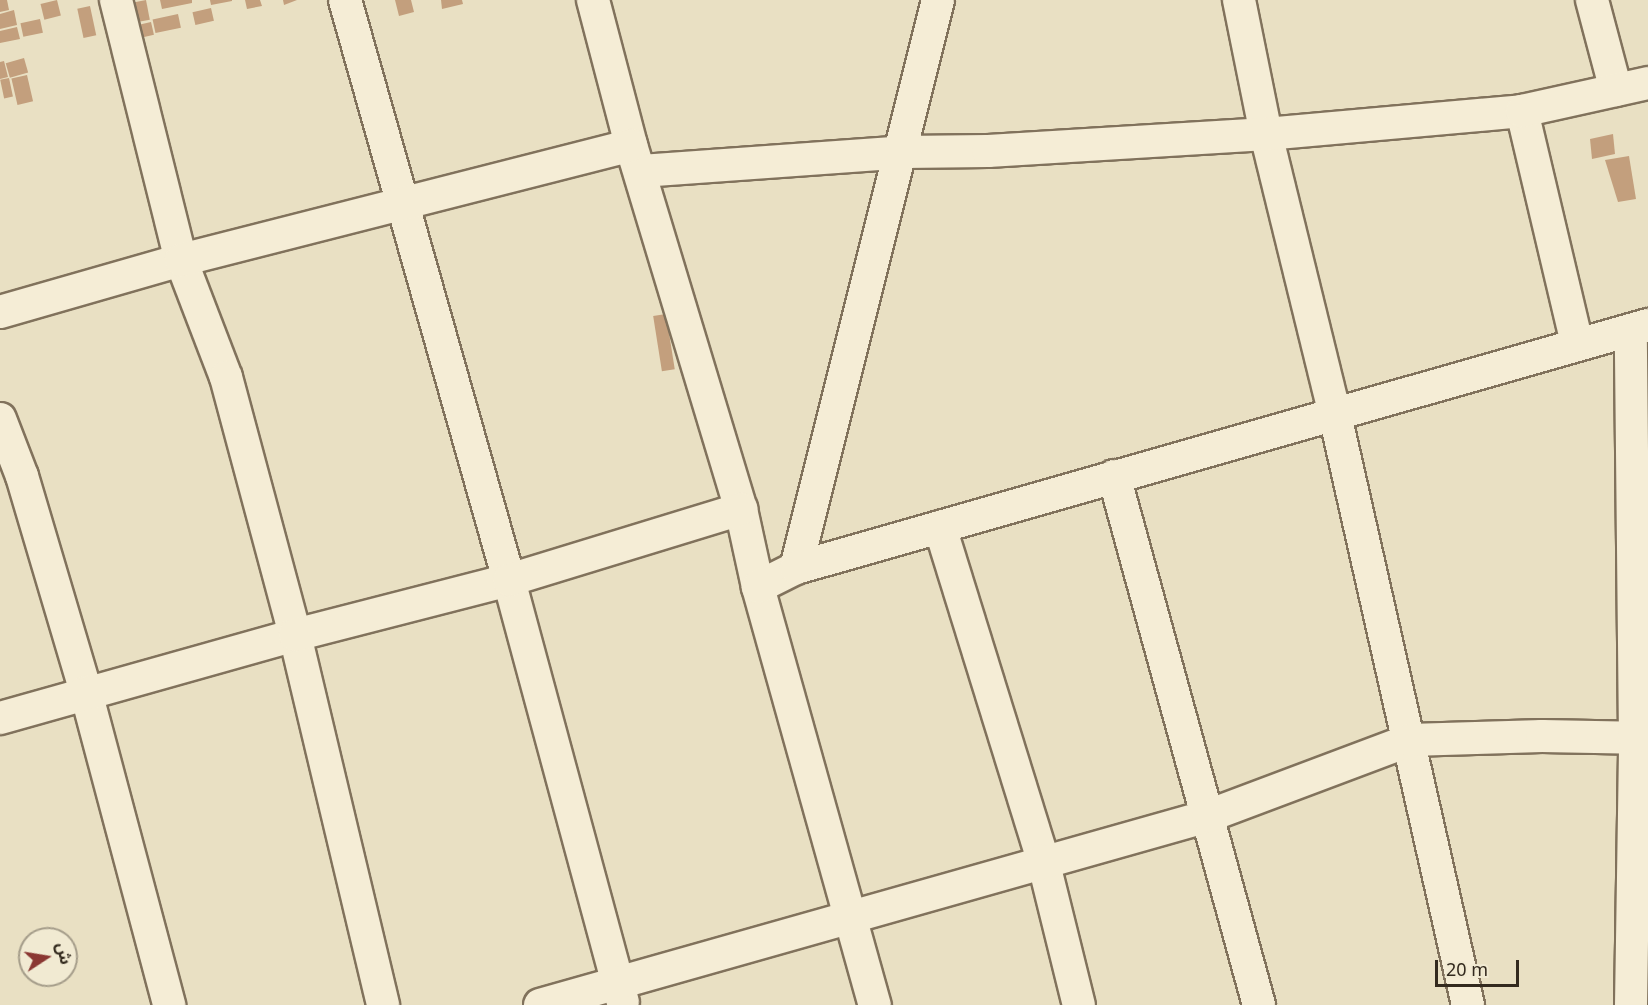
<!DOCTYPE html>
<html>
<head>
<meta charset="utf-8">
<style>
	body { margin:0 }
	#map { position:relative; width:1648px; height:1005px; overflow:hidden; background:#e9e0c3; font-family:Georgia,"Noto Sans Arabic",serif }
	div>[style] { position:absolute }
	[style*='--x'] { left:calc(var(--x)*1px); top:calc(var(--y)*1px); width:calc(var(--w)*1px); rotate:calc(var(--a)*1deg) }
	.building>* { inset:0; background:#c39f7d; transform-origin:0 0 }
	.roads { filter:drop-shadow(2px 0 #81725c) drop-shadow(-2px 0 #81725c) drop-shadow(0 2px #81725c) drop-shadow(0 -2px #81725c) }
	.minor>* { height:32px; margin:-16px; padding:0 16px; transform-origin:16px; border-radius:16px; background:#f5edd6 }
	span { translate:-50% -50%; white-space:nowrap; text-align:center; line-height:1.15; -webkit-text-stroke:4.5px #f1ead2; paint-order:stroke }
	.north { position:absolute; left:18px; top:927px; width:60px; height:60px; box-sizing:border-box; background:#f1ead2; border:2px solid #a59d8a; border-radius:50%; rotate:78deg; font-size:16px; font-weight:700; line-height:24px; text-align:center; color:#332a1e }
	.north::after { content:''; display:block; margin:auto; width:21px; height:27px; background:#8a3732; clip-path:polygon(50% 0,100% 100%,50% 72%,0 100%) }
	.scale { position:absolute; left:1435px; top:960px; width:84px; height:27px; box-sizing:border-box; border:3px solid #332a1e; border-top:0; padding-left:8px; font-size:18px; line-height:21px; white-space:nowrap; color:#332a1e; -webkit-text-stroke:4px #f1ead2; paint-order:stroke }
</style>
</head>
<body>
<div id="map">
	<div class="building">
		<i style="clip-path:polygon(0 0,7px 0,9px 10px,0 12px)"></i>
		<i style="left:57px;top:0;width:16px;height:17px;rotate:76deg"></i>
		<i style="left:146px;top:0;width:20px;height:18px;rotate:79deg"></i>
		<i style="clip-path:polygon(160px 0,192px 0,192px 3px,162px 9px)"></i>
		<i style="clip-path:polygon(210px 0,232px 0,232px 1px,211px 5px)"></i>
		<i style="clip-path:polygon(245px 0,260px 0,262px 6px,247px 9px)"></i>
		<i style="clip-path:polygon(283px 0,297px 0,284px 5px)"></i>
		<i style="clip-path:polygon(395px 0,411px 0,414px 12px,399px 16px)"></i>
		<i style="clip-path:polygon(441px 0,462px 0,463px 4px,442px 9px)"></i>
		<i style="left:90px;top:6px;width:30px;height:13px;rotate:78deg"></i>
		<i style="left:211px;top:8px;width:13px;height:19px;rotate:77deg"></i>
		<i style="clip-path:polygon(14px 10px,17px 25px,0 29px,0 14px)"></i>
		<i style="left:178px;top:14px;width:14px;height:26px;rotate:78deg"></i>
		<i style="left:40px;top:19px;width:14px;height:20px;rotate:78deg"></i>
		<i style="left:151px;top:22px;width:13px;height:19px;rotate:77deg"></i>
		<i style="clip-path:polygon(17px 27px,20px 39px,0 43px,0 31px)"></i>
		<i style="left:24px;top:58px;width:15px;height:19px;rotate:74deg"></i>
		<i style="clip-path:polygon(4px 61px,8px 77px,0 79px,0 62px)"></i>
		<i style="left:27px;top:75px;width:27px;height:16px;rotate:77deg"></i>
		<i style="left:9px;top:78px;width:19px;height:9px;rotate:78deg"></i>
		<i style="clip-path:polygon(1613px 134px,1615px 154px,1592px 159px,1590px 139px)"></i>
		<i style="clip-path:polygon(1629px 156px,1636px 199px,1618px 202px,1605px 160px)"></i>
		<i style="left:666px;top:314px;width:56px;height:13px;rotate:81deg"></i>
	</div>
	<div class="roads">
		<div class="minor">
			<i style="--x:116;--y:0;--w:268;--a:76"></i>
			<i style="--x:181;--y:260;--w:125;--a:69"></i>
			<i style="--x:226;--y:377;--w:267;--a:75"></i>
			<i style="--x:295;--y:635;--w:380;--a:76.6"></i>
			<i style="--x:345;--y:0;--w:603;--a:74.21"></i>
			<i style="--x:509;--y:580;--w:437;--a:74.9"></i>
			<i style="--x:593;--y:0;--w:150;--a:75.3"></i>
			<i style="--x:631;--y:145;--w:380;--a:73.2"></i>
			<i style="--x:741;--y:509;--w:80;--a:77.7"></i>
			<i style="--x:758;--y:587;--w:434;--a:74.4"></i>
			<i style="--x:1239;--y:0;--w:137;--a:78.6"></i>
			<i style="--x:1266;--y:134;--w:289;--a:76.2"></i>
			<i style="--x:1335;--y:415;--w:605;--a:77.3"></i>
			<i style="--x:1592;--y:0;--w:93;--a:75.1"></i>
			<i style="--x:1522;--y:111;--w:239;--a:76.7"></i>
			<i style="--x:641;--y:171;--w:263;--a:-4.1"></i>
			<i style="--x:903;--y:152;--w:85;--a:-0.7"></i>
			<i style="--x:988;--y:151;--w:279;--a:-3.5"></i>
			<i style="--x:1266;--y:134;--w:257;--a:-5.1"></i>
			<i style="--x:1522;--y:111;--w:129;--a:-12.5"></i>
			<i style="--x:0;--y:312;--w:188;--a:-16"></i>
			<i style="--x:181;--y:260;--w:464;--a:-14.3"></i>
			<i style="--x:0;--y:419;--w:61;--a:68.9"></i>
			<i style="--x:22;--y:476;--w:225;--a:73.5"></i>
			<i style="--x:86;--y:692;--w:324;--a:75.1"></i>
			<i style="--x:1114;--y:476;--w:549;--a:74.67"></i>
			<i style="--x:940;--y:527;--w:349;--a:72.8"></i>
			<i style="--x:1043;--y:860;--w:149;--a:76.1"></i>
			<i style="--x:796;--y:568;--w:585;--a:-75.96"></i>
			<i style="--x:758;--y:587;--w:42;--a:-26.6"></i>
			<i style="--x:796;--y:568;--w:886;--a:-15.92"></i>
			<i style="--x:0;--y:718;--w:306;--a:-15.7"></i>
			<i style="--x:295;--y:635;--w:221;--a:-14.4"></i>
			<i style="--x:509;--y:580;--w:243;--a:-17"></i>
			<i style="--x:540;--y:1005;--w:694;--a:-15.8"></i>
			<i style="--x:1208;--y:816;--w:216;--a:-20.6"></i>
			<i style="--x:1410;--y:740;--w:132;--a:-1.7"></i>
			<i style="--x:1542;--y:736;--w:106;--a:1.1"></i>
			<i style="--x:1631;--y:1005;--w:268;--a:-89.1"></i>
			<i style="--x:1635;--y:737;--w:407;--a:-90.6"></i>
		</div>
	</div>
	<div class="north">ش</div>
	<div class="scale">20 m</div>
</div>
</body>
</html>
